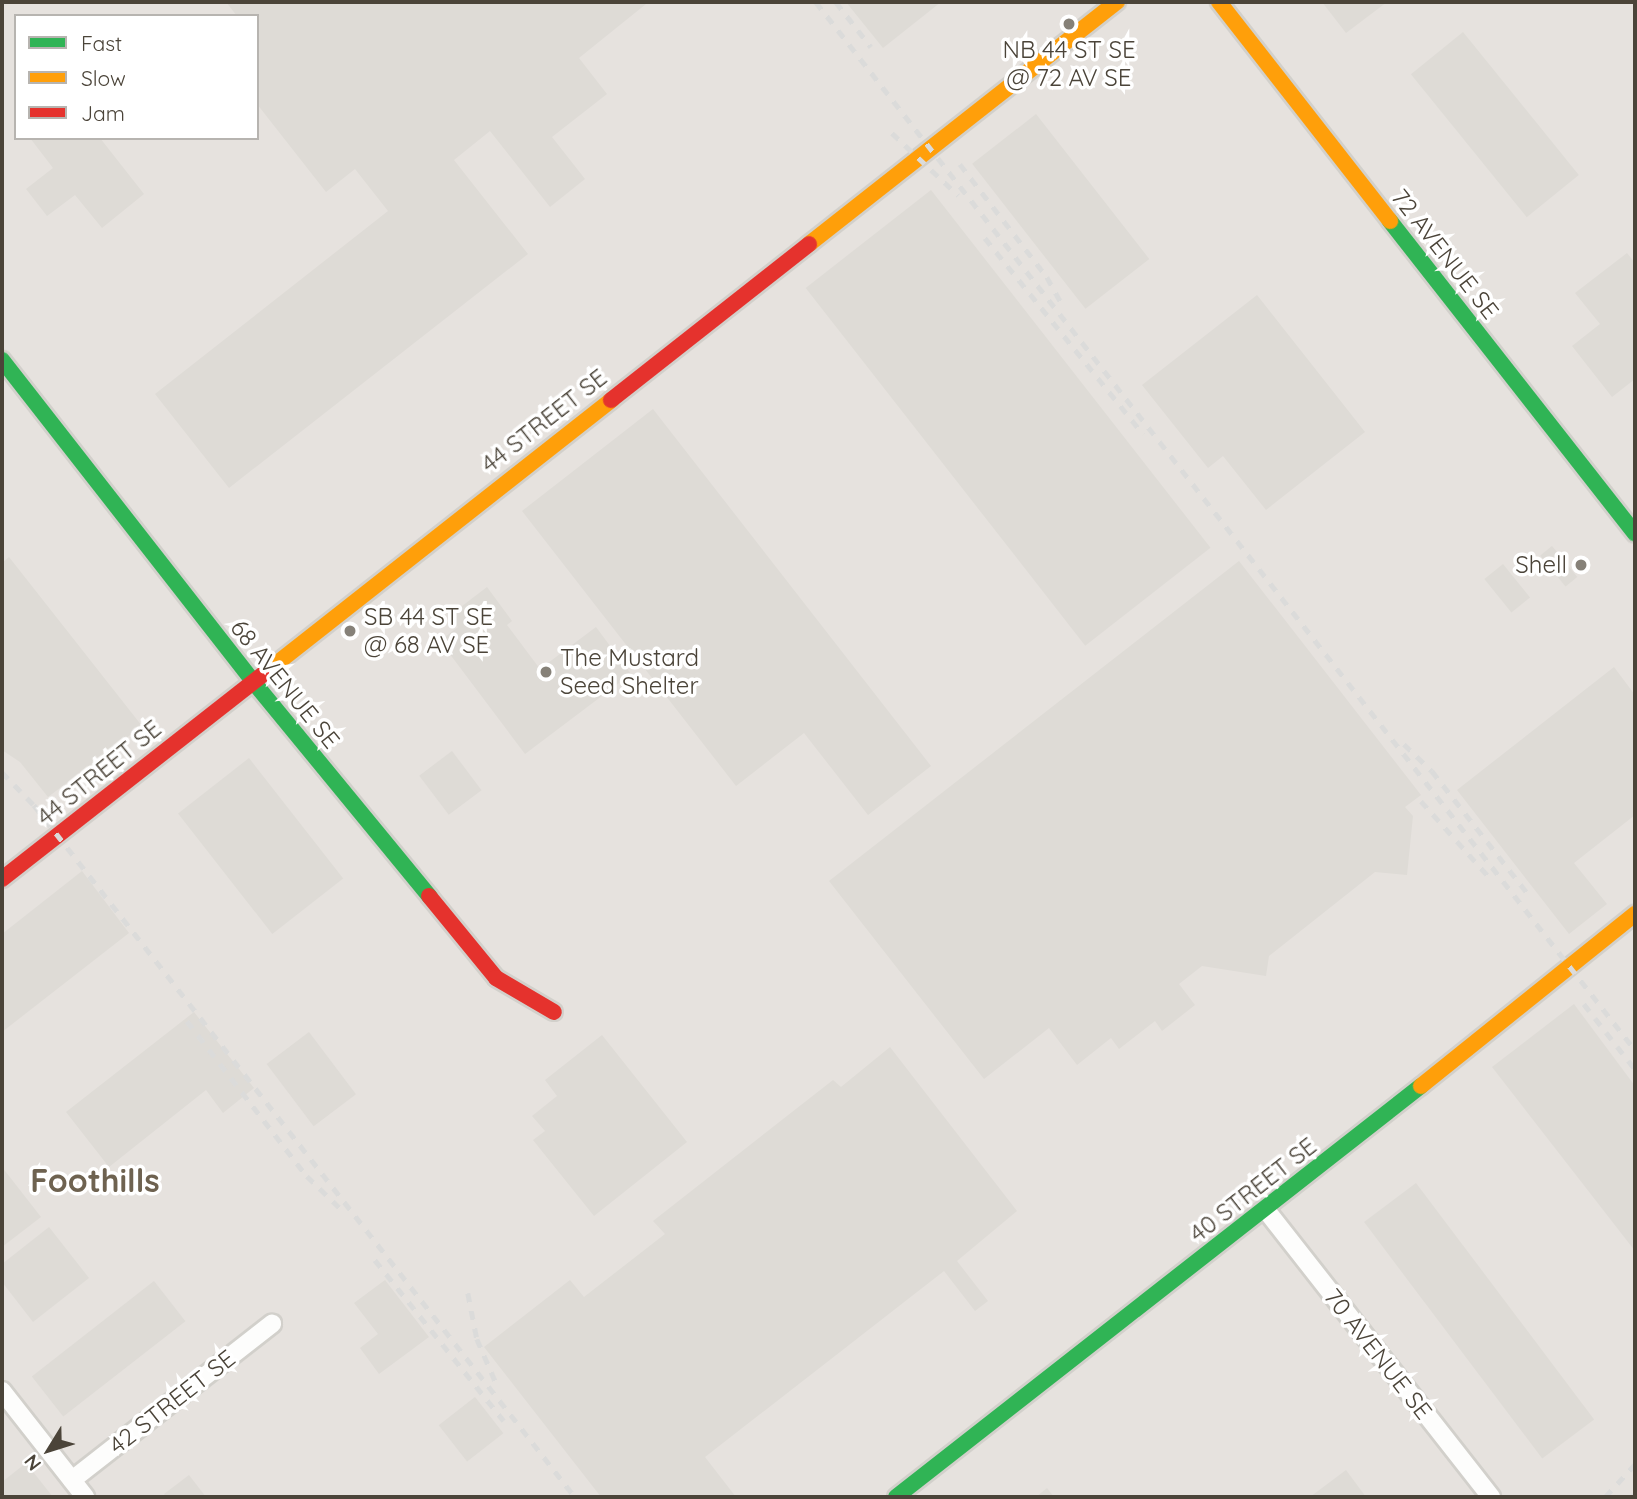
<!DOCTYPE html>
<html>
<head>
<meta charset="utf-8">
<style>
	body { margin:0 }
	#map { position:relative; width:1637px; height:1499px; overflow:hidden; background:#f4f2ee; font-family:Quicksand,sans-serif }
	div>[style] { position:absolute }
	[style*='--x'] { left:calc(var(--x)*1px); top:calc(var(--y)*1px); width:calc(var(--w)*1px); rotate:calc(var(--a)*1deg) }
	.industrial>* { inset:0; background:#e6e2de }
	.building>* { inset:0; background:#dedbd6; transform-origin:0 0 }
	.roads { filter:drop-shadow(2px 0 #d2d0cb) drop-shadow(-2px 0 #d2d0cb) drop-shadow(0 2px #d2d0cb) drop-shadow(0 -2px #d2d0cb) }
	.street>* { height:18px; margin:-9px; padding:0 9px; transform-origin:9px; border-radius:9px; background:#fdfdfc }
	.fast>* { height:16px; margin:-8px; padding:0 8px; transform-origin:8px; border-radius:8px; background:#30b455 }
	.slow>* { height:16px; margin:-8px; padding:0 8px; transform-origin:8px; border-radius:8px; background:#ff9f0a }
	.jam>* { height:16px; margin:-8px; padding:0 8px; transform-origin:8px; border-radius:8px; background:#e5322d }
	.rail>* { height:4.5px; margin-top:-2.25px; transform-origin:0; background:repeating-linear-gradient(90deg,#dbdbda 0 9px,transparent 0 18px) }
	.dots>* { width:19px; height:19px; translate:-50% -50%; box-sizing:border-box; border:4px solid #fff; border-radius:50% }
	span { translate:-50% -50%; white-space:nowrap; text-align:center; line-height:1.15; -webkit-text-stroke:7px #fff; paint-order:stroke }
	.poi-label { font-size:24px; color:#4b4439 }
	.right { translate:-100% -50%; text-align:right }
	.left { translate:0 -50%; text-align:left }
	.street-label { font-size:24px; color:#4b4439 }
	.district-label { font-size:32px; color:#6e6250; font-weight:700 }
	.frame { position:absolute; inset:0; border:4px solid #4b4439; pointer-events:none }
	.legend { position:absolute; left:14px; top:14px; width:245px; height:126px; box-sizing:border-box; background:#fff; border:2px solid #b7b4b0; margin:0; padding:9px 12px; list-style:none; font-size:21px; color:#4b4439 }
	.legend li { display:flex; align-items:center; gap:14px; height:35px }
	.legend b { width:35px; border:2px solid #b7b4b0 }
	.north { position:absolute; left:14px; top:1415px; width:70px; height:70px; -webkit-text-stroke:5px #fff; paint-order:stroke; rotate:232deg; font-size:19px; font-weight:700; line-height:28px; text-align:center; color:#4b4439 }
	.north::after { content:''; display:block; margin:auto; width:24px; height:32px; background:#4b4439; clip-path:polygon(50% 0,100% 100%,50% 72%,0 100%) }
</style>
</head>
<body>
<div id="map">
	<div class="industrial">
		<i style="clip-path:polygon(evenodd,2px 2px,1635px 2px,1635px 1497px,2px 1497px,2px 2px,16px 16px,257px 16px,257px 138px,16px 138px,16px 16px)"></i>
	</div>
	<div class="building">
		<i style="clip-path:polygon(226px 2px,646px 4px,579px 58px,607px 94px,552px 137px,585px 179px,550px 207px,490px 131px,454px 160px,528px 254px,229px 488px,155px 394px,388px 211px,355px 169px,326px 192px,257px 104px,257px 16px,237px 16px)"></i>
		<i style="clip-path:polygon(846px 2px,941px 2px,883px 48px)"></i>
		<i style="clip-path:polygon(1322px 2px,1387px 2px,1346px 33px)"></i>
		<i style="left:1463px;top:32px;width:184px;height:67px;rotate:51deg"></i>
		<i style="left:1036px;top:114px;width:184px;height:81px;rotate:52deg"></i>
		<i style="clip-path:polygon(30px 138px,100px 138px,144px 194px,102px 228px,75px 195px,47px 216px,26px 189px,53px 168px)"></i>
		<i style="left:931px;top:190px;width:454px;height:159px;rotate:52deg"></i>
		<i style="clip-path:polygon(1627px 253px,1635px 263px,1635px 379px,1612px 397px,1572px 346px,1600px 324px,1575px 293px)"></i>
		<i style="clip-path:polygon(1257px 295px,1365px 432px,1266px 510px,1223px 456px,1208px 468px,1142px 385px)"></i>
		<i style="clip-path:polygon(653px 409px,931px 766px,868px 815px,804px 733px,736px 786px,522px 511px)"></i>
		<i style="left:1552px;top:546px;width:40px;height:15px;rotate:51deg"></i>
		<i style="clip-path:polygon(9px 557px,142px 726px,48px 797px,20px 762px,2px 750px,2px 563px)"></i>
		<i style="clip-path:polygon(1239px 561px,1421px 795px,1405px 807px,1413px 816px,1407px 875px,1375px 872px,1269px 956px,1266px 976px,1202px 966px,1179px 984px,1195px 1005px,1162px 1031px,1155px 1021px,1119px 1049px,1111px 1038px,1077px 1065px,1049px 1028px,984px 1079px,829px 881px)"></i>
		<i style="left:1503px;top:564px;width:43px;height:24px;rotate:51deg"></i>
		<i style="clip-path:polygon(487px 587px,512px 621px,507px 625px,540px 669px,596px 627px,631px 674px,525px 754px,440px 641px,458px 627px,449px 616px)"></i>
		<i style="clip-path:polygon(1614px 667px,1635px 695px,1635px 815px,1574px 863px,1607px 904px,1569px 934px,1457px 790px)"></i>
		<i style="left:452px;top:751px;width:49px;height:41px;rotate:53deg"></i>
		<i style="left:249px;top:758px;width:153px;height:90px;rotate:52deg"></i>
		<i style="clip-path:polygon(82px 871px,129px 933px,2px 1032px,2px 934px)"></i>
		<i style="clip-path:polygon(1574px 1004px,1635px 1086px,1635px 1251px,1492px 1067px)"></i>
		<i style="clip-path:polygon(194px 1012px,254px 1088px,223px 1113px,206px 1090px,109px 1167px,66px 1112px)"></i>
		<i style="left:309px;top:1032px;width:78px;height:53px;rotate:53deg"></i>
		<i style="clip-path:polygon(602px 1035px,687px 1142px,594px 1216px,533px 1140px,545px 1131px,532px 1116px,557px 1096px,545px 1080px)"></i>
		<i style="clip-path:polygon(890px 1047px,1017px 1211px,957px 1261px,988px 1301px,975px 1311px,944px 1271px,705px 1457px,736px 1497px,601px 1497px,484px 1347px,570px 1280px,584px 1297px,665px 1234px,653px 1221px,833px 1080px,841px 1087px)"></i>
		<i style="clip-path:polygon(2px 1167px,41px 1217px,2px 1247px)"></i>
		<i style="left:1416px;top:1183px;width:296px;height:65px;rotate:53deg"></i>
		<i style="clip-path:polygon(49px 1227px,89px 1278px,33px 1322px,2px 1282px,2px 1264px)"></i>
		<i style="clip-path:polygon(385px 1280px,429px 1337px,379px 1374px,360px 1348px,378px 1334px,354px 1303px)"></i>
		<i style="left:154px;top:1281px;width:51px;height:155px;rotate:52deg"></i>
		<i style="left:475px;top:1397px;width:46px;height:46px;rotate:52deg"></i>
		<i style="clip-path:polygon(26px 1463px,53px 1497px,2px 1497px,2px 1482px)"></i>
		<i style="clip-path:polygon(1346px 1470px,1366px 1497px,1310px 1497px)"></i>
		<i style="clip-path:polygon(189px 1475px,206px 1497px,166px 1497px,164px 1494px)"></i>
		<i style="clip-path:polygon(1047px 1488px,1054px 1497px,1036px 1497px)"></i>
	</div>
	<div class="roads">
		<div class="street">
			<i style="--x:1266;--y:1210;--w:365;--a:51.9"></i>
			<i style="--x:2;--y:1391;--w:135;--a:51.9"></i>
			<i style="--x:72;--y:1480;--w:254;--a:-38"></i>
		</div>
		<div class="fast">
			<i style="--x:1390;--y:221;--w:397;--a:51.9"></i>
			<i style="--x:2;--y:360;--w:405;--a:52"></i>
			<i style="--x:251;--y:679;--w:281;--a:50.6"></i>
			<i style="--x:896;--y:1497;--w:667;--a:-38.06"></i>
		</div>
		<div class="slow">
			<i style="--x:1219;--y:2;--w:278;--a:52"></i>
			<i style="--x:809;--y:244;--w:392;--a:-38.2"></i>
			<i style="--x:267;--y:671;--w:438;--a:-38.2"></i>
			<i style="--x:1421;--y:1086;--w:275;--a:-38.8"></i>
		</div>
		<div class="jam">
			<i style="--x:611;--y:400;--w:252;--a:-38.2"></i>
			<i style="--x:2;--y:879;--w:337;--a:-38.1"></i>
			<i style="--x:429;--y:896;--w:106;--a:50.7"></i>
			<i style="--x:496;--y:978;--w:67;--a:30.4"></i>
		</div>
	</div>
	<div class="rail">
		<i style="--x:816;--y:2;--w:1330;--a:51.99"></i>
		<i style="--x:836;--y:2;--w:57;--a:52.1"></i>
		<i style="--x:892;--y:133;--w:91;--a:43.2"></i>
		<i style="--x:960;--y:164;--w:143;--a:52.4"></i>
		<i style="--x:1047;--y:277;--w:33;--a:61"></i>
		<i style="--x:985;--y:238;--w:252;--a:51.1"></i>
		<i style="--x:1404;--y:744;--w:39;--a:44"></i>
		<i style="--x:1432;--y:771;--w:156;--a:52"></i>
		<i style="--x:2;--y:772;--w:46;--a:45.9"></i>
		<i style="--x:34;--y:805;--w:878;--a:51.98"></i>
		<i style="--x:1421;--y:801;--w:106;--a:48.1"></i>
		<i style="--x:1584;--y:1004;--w:83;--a:51.9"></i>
		<i style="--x:187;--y:1021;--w:196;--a:52.3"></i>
		<i style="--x:307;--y:1176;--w:53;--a:44.2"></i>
		<i style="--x:375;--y:1260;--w:206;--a:51.3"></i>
		<i style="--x:468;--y:1293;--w:47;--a:78.9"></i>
		<i style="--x:477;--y:1339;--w:50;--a:66.5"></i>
		<i style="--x:1605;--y:1497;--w:45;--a:-47.7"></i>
		<i style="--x:1631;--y:1497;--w:5;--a:-37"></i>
	</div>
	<div class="dots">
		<i style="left:1069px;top:24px;background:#868178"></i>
		<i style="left:1581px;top:565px;background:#868178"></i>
		<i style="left:350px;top:631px;background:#868178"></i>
		<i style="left:546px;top:672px;background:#868178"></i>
	</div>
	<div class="poi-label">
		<span style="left:1069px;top:64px">NB 44 ST SE<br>@ 72 AV SE</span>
		<span class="right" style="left:1567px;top:565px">Shell</span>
		<span class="left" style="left:364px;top:631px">SB 44 ST SE<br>@ 68 AV SE</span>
		<span class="left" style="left:560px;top:672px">The Mustard<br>Seed Shelter</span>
	</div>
	<div class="street-label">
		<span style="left:1445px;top:254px;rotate:52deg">72 AVENUE SE</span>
		<span style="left:544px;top:421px;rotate:-38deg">44 STREET SE</span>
		<span style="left:285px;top:684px;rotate:51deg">68 AVENUE SE</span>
		<span style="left:99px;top:773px;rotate:-39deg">44 STREET SE</span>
		<span style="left:1253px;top:1190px;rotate:-38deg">40 STREET SE</span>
		<span style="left:1378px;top:1354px;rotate:52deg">70 AVENUE SE</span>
		<span style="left:172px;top:1402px;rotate:-38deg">42 STREET SE</span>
	</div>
	<div class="district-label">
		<span style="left:95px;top:1180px">Foothills</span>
	</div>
	<div class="frame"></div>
	<ul class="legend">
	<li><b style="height:9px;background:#30b455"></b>Fast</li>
	<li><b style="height:9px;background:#ff9f0a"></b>Slow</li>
	<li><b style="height:9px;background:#e5322d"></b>Jam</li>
	</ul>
	<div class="north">N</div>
</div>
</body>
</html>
